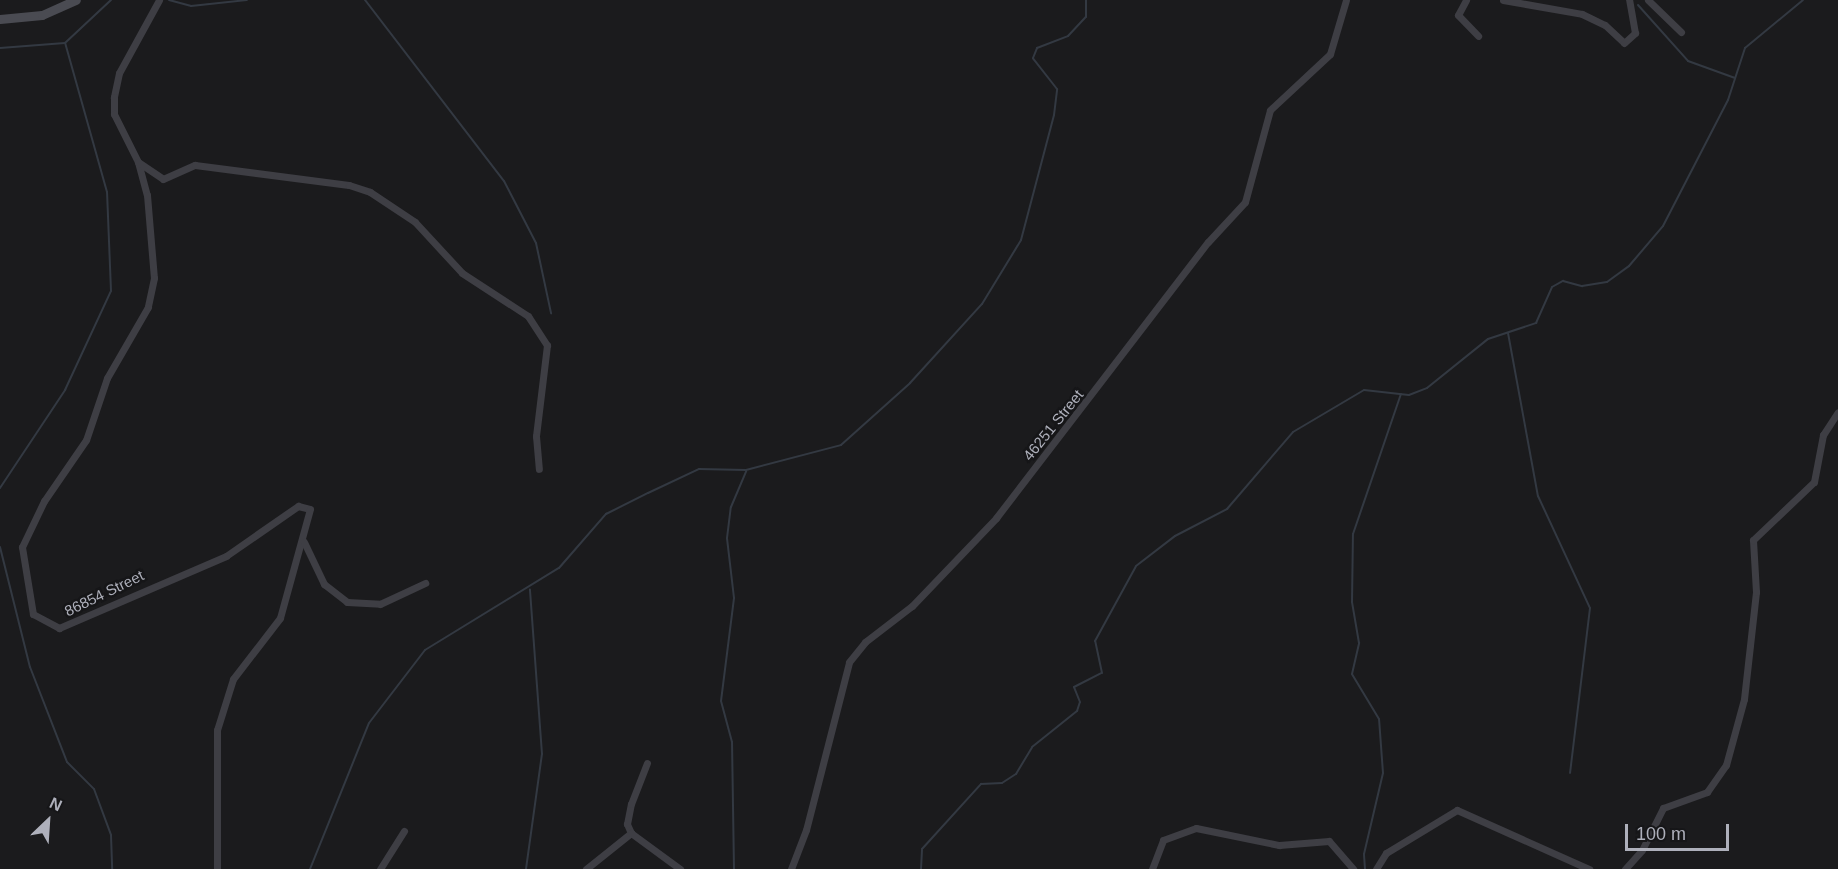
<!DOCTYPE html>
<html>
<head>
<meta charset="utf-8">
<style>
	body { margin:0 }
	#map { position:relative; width:1838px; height:869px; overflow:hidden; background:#1b1b1d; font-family:Helvetica,sans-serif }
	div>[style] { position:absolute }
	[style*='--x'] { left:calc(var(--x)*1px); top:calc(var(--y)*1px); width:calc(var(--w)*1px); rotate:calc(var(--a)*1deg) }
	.stream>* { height:2px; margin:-1px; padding:0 1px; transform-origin:1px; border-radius:1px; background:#333942 }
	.street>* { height:7px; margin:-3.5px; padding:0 3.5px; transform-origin:3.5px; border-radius:3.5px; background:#3e3e44 }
	.secondary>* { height:9px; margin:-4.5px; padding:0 4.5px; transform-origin:4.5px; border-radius:4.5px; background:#4a4b52 }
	span { translate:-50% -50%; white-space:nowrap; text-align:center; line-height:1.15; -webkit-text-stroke:5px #161618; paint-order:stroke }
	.street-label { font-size:15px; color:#aeb0bb }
	.north { position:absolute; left:18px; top:791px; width:60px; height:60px; -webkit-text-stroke:4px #161618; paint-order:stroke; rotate:25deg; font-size:16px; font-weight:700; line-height:24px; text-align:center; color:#aeb0bb }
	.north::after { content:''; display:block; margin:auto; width:21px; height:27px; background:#aeb0bb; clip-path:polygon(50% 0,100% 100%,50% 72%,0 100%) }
	.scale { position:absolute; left:1625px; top:824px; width:104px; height:27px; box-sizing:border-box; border:3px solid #aeb0bb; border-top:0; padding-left:8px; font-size:18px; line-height:21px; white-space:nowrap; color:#aeb0bb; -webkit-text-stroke:4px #161618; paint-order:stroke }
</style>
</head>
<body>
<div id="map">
	<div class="stream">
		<i style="--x:169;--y:0;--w:23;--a:15"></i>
		<i style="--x:191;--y:6;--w:56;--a:-6.1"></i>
		<i style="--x:365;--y:0;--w:228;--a:52.5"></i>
		<i style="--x:504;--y:181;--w:70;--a:62.7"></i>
		<i style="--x:536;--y:243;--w:72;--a:77.9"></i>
		<i style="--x:1638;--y:5;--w:75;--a:48.2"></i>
		<i style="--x:1688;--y:61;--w:50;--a:19.9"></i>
		<i style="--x:0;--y:48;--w:65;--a:-4.4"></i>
		<i style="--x:65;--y:43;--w:63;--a:-43.1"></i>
		<i style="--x:1508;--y:333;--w:166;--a:79.6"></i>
		<i style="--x:1538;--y:496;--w:123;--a:65.1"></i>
		<i style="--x:1590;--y:608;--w:166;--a:96.9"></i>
		<i style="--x:0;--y:488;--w:118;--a:-56.4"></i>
		<i style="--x:65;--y:390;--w:109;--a:-65.1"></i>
		<i style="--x:111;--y:291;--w:99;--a:-92.3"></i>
		<i style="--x:107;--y:192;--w:155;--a:-105.7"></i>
		<i style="--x:0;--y:547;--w:124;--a:76"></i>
		<i style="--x:30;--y:667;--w:102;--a:68.7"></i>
		<i style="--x:67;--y:762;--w:38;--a:45"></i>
		<i style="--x:94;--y:789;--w:49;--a:69.7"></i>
		<i style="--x:111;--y:835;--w:34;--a:88"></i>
		<i style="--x:310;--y:869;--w:157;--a:-68"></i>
		<i style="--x:369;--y:723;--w:92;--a:-52.5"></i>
		<i style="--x:425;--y:650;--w:157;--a:-31.5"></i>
		<i style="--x:559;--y:568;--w:72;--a:-49"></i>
		<i style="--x:606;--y:514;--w:47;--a:-26.6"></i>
		<i style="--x:648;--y:493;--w:56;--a:-25.2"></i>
		<i style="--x:699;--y:469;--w:47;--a:1.2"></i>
		<i style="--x:746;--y:470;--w:98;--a:-14.7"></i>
		<i style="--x:841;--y:445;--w:93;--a:-41.9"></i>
		<i style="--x:910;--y:383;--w:107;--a:-47.7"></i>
		<i style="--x:982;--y:304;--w:75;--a:-58.6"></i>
		<i style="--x:1021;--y:240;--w:129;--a:-75.2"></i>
		<i style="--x:1054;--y:115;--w:26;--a:-83"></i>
		<i style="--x:1057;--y:89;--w:39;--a:-128"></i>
		<i style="--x:1033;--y:58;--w:11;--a:-68"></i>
		<i style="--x:1037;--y:48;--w:33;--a:-21"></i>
		<i style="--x:1068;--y:36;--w:26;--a:-47"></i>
		<i style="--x:1086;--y:17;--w:17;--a:-90"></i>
		<i style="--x:526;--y:869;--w:116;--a:-82.1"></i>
		<i style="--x:542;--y:754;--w:165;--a:-94.2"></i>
		<i style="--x:734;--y:869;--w:127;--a:-90.9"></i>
		<i style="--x:732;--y:742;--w:42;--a:-105"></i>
		<i style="--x:721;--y:701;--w:104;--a:-82.8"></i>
		<i style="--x:734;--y:598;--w:60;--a:-96.7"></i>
		<i style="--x:727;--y:538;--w:31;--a:-83"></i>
		<i style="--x:731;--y:507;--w:39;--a:-67"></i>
		<i style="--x:921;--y:869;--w:20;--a:-87"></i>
		<i style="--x:922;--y:849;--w:88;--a:-47.8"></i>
		<i style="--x:981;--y:784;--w:21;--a:-3"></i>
		<i style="--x:1002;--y:783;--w:17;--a:-33"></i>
		<i style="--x:1016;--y:774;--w:31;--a:-59"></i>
		<i style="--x:1032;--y:747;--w:58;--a:-38.7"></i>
		<i style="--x:1077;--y:711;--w:9;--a:-72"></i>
		<i style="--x:1080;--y:702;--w:16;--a:-112"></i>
		<i style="--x:1074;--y:687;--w:31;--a:-27"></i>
		<i style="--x:1102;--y:673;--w:33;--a:-102"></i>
		<i style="--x:1095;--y:641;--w:85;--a:-61.3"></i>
		<i style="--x:1136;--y:566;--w:49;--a:-37.6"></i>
		<i style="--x:1175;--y:536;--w:59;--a:-27.4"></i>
		<i style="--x:1227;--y:509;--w:101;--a:-49.4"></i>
		<i style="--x:1293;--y:432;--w:82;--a:-30.6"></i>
		<i style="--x:1364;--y:390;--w:45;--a:6.3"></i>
		<i style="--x:1409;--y:395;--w:19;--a:-21"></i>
		<i style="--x:1427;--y:388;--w:78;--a:-38.8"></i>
		<i style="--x:1488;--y:339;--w:51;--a:-18.4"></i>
		<i style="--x:1536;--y:323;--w:39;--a:-66"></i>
		<i style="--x:1552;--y:287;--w:13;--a:-29"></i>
		<i style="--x:1563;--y:281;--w:20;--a:15"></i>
		<i style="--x:1582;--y:286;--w:25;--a:-9"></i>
		<i style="--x:1607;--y:282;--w:27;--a:-36"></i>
		<i style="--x:1629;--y:266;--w:52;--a:-49.6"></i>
		<i style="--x:1663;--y:226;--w:142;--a:-62.7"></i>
		<i style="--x:1728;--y:100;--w:55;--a:-71.9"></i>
		<i style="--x:1745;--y:48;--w:75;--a:-39.6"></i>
		<i style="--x:1365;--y:869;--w:15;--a:-94"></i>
		<i style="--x:1364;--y:854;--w:83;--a:-76.8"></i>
		<i style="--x:1383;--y:773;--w:54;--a:-94.2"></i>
		<i style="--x:1379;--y:719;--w:52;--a:-121"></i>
		<i style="--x:1352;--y:674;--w:32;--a:-77"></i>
		<i style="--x:1359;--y:643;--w:42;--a:-99.7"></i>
		<i style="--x:1352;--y:602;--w:68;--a:-89.2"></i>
		<i style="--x:1353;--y:534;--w:148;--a:-71.1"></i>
	</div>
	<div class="street">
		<i style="--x:159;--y:0;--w:83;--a:118.7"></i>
		<i style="--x:119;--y:73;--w:25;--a:102"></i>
		<i style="--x:114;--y:97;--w:17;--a:90"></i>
		<i style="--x:114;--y:114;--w:54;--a:63.4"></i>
		<i style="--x:138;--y:162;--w:34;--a:75"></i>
		<i style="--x:147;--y:195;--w:83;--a:85.2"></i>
		<i style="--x:154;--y:278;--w:30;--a:102"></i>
		<i style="--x:148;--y:307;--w:82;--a:120"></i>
		<i style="--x:107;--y:378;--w:65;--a:108.7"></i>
		<i style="--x:86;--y:440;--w:74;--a:124.5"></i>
		<i style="--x:44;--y:501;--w:51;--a:115.6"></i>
		<i style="--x:22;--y:547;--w:68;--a:80.7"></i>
		<i style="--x:33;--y:614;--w:30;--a:28"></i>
		<i style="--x:59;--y:628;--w:182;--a:-23.3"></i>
		<i style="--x:226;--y:556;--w:88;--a:-34.8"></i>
		<i style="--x:298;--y:506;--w:12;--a:14"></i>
		<i style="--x:310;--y:509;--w:113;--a:105.4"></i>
		<i style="--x:280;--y:618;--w:77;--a:127.6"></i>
		<i style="--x:233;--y:679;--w:53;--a:107.4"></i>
		<i style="--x:217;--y:730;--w:139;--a:90"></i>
		<i style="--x:1466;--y:0;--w:17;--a:118"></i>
		<i style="--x:1458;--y:15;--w:29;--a:46"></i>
		<i style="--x:1503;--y:0;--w:80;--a:10"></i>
		<i style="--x:1582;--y:14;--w:25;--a:26"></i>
		<i style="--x:1605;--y:25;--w:26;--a:43"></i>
		<i style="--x:1624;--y:43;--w:15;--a:-42"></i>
		<i style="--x:1635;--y:33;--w:34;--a:-100"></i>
		<i style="--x:1648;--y:0;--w:46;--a:44.1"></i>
		<i style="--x:138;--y:162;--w:30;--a:34"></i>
		<i style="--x:163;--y:179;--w:35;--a:-24"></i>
		<i style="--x:195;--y:165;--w:155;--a:7.4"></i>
		<i style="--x:349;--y:185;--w:22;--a:18"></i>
		<i style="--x:370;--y:192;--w:54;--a:33.7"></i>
		<i style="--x:415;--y:222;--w:69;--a:47.3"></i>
		<i style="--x:462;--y:273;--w:79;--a:33.1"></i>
		<i style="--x:528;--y:316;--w:35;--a:57"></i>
		<i style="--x:547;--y:345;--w:92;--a:96.9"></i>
		<i style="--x:536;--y:436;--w:33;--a:85"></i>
		<i style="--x:304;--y:542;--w:47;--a:64.5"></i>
		<i style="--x:324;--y:584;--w:29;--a:38"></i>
		<i style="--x:347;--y:602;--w:33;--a:3"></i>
		<i style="--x:380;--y:604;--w:50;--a:-25"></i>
		<i style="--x:631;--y:833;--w:10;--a:-114"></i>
		<i style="--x:627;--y:824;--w:20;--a:-79"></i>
		<i style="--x:631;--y:804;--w:44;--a:-68.7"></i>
		<i style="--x:380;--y:869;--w:45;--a:-57.7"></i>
		<i style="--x:586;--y:869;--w:58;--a:-38.7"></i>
		<i style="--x:631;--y:833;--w:61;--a:36.3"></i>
		<i style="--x:791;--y:869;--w:42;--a:-69"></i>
		<i style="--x:806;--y:830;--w:173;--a:-75.6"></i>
		<i style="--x:849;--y:662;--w:26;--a:-51"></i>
		<i style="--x:865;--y:642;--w:59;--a:-37.5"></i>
		<i style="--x:912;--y:606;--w:122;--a:-46.3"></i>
		<i style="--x:996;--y:518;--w:348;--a:-52.5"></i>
		<i style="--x:1208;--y:242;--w:54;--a:-47.2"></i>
		<i style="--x:1245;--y:202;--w:95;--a:-74.8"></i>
		<i style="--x:1270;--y:110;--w:82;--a:-43"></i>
		<i style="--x:1330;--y:54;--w:56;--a:-73.5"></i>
		<i style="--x:1152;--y:869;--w:31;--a:-69"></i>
		<i style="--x:1163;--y:840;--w:35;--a:-20"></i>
		<i style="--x:1196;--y:828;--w:85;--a:11.6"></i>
		<i style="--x:1279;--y:845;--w:50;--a:-4.6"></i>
		<i style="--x:1329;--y:841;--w:37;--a:49"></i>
		<i style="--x:1376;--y:869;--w:19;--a:-58"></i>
		<i style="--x:1386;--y:853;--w:83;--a:-31.2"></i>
		<i style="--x:1457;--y:810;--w:145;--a:24.1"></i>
		<i style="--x:1625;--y:869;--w:25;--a:-48"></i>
		<i style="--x:1642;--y:850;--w:47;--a:-63.4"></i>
		<i style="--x:1663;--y:808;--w:47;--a:-20"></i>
		<i style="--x:1707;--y:792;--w:33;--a:-55"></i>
		<i style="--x:1726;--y:765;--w:68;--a:-74.7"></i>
		<i style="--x:1744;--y:699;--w:108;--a:-83.6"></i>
		<i style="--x:1756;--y:592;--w:52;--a:-93.3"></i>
		<i style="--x:1753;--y:540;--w:84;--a:-43.6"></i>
		<i style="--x:1814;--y:482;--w:48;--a:-79.2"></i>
		<i style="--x:1823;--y:435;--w:27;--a:-57"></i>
	</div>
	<div class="secondary">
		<i style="--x:0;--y:19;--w:42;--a:-5.4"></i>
		<i style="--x:42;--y:15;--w:37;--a:-24"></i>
	</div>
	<div class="street-label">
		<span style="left:1053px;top:425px;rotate:-51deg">46251 Street</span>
		<span style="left:104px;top:593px;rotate:-26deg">86854 Street</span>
	</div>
	<div class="north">N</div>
	<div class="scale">100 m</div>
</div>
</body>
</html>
